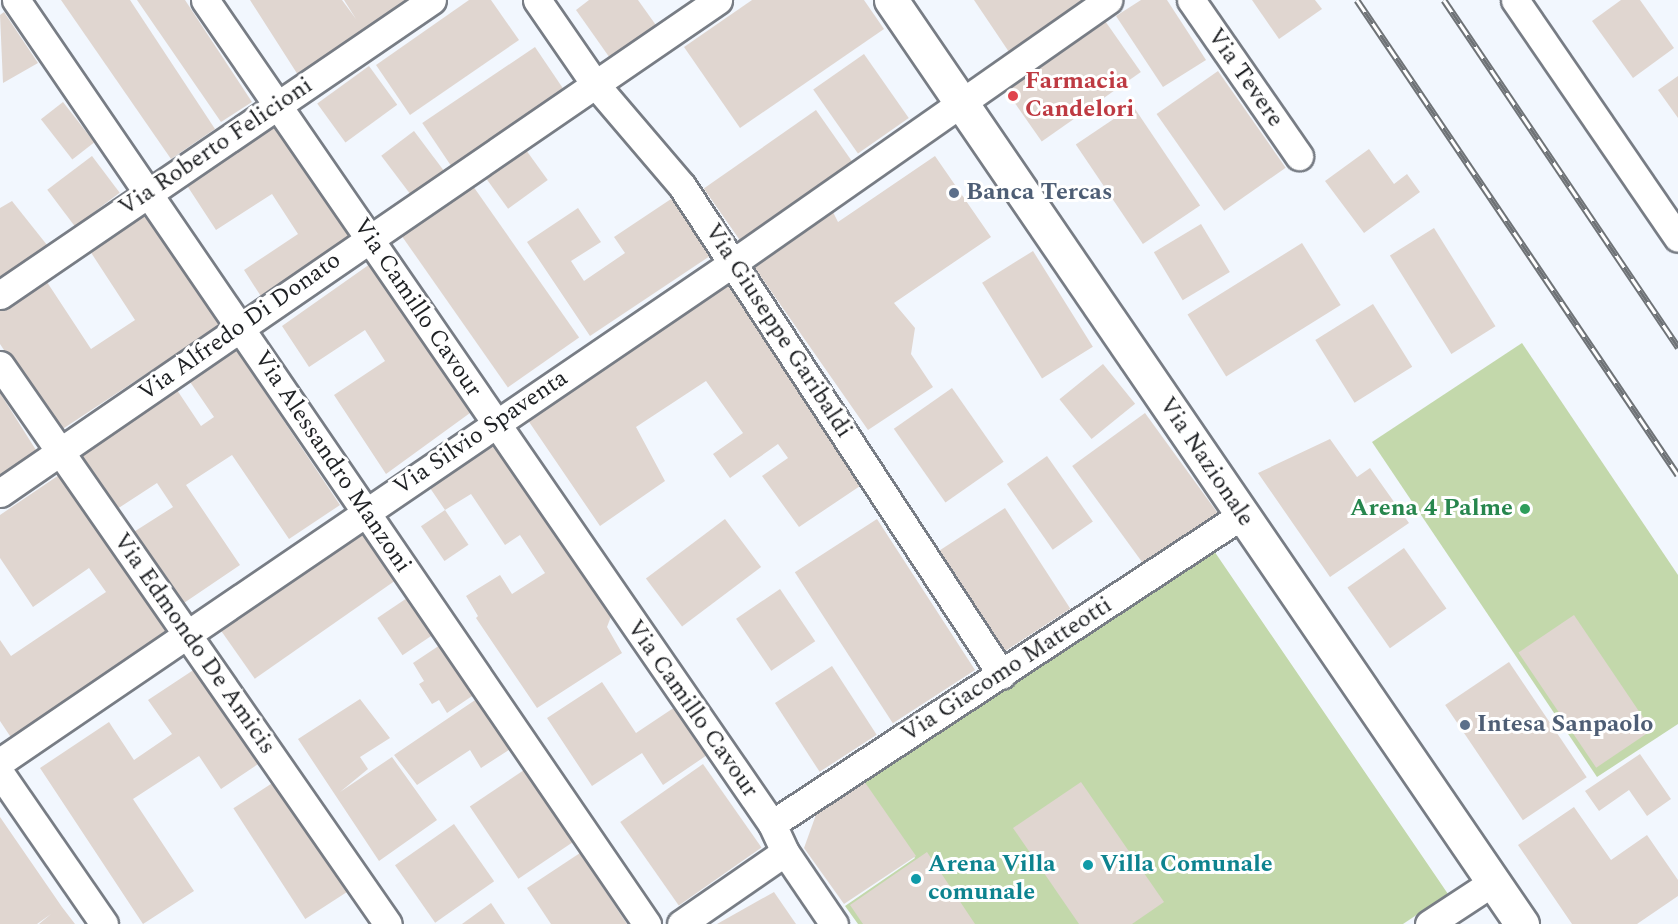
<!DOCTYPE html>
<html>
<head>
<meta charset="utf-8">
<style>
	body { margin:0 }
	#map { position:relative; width:1678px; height:924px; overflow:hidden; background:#f2f7fe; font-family:Spectral,serif }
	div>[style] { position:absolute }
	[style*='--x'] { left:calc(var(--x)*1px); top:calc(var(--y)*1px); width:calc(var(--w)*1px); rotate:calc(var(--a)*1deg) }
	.green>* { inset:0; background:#c3d8ab }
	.building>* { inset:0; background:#e0d6d0; transform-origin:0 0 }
	.roads { filter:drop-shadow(2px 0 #787d85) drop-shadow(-2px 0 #787d85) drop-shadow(0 2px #787d85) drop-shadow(0 -2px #787d85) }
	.street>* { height:27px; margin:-13.5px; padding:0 13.5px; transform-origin:13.5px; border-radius:13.5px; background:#fff }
	.primary>* { height:33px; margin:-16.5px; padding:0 16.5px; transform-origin:16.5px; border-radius:16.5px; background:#fff }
	.rail>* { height:7px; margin-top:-3.5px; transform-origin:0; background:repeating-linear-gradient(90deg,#fff 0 14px,#6f7377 0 28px); box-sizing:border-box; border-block:2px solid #6f7377 }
	.dots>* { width:16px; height:16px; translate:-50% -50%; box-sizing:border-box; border:3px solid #fff; border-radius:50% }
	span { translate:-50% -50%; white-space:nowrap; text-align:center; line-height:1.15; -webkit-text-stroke:6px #fff; paint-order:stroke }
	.street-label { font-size:24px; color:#1e2023 }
	.health-label { font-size:24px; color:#be3a42; font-weight:700 }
	.left { translate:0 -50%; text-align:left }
	.service-label { font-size:24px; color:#4e5e75; font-weight:700 }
	.leisure-label { font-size:24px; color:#27864d; font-weight:700 }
	.right { translate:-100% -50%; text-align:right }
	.culture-label { font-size:24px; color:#0d838f; font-weight:700 }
</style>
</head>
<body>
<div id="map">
	<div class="green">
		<i style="clip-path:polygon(1522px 343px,1678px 575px,1678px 724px,1597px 777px,1372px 442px)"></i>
		<i style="clip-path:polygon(1210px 545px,1448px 894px,1403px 924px,858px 924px,845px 906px,915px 858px,862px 781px)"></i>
	</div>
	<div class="building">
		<i style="clip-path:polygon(61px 0,130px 0,215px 129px,171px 159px)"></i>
		<i style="clip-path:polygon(137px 0,185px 0,252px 102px,221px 122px)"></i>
		<i style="clip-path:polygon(250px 0,342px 0,356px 19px,344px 0,407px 0,298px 75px)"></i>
		<i style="clip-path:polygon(469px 0,491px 0,519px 40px,410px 115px,376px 65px)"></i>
		<i style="clip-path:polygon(589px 0,638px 0,658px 28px,612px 61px,576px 10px)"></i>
		<i style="clip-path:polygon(752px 0,864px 0,884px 29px,740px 128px,684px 47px)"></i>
		<i style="clip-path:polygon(974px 0,1086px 0,1009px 52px)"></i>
		<i style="clip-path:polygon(1141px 0,1167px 0,1206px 60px,1163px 87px,1116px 16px)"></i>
		<i style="clip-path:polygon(1252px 0,1315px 0,1322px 9px,1279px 39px)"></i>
		<i style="clip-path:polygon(1621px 0,1640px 0,1674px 48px,1633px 78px,1592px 21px)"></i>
		<i style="clip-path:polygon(4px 12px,38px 63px,3px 83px,0 15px)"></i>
		<i style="left:1103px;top:18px;width:66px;height:121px;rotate:55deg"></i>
		<i style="left:535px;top:47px;width:55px;height:136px;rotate:56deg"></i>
		<i style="left:864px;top:54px;width:78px;height:62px;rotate:55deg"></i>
		<i style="left:369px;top:66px;width:48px;height:64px;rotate:54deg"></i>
		<i style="left:1218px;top:71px;width:118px;height:75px;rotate:55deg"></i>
		<i style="clip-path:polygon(1678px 76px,1678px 118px,1658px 90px)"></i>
		<i style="left:63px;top:102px;width:51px;height:28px;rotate:52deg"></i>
		<i style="left:1133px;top:106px;width:120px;height:69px;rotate:56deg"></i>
		<i style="left:816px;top:110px;width:63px;height:137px;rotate:55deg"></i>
		<i style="clip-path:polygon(278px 123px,356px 236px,262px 298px,244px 270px,298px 234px,272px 194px,216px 230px,186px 184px)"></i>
		<i style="left:414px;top:131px;width:49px;height:41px;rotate:53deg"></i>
		<i style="clip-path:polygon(1369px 149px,1394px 184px,1407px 174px,1420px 192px,1364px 233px,1325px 181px)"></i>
		<i style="left:526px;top:150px;width:37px;height:49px;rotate:54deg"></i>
		<i style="left:92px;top:156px;width:46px;height:56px;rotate:53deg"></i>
		<i style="clip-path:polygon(935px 156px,991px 237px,894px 303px,915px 328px,911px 354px,933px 387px,868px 430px,752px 264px,831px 208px,838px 222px)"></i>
		<i style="left:473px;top:186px;width:185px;height:87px;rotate:55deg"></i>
		<i style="clip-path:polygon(674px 197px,713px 254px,590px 336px,527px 242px,578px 208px,601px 242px,571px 261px,584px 281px,625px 253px,614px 237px)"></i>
		<i style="clip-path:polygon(12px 201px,47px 245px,0 278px,0 208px)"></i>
		<i style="clip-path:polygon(146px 209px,222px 324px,58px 432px,0 344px,0 309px,45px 279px,91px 349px,135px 320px,88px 248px)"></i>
		<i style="left:1201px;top:224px;width:56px;height:55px;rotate:59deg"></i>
		<i style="left:1434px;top:228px;width:116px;height:52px;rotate:58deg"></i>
		<i style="left:1302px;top:243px;width:73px;height:135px;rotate:58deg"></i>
		<i style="left:1033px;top:251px;width:113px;height:60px;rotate:58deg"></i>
		<i style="clip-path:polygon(370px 264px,470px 413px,386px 474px,334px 395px,385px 361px,365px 330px,309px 367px,282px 326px)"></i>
		<i style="clip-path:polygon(727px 283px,866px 482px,799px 527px,762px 476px,788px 458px,778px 444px,730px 478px,713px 454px,743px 433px,706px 381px,636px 427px,665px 481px,600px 526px,523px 413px)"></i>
		<i style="left:1373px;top:304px;width:74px;height:68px;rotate:58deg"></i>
		<i style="clip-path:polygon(233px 345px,340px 505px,289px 539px,232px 455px,186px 485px,240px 565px,178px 607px,129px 535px,173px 507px,157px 483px,111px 513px,75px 460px,177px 390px,201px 426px,214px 417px,186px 376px)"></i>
		<i style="left:1103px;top:364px;width:51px;height:56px;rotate:51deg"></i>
		<i style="left:952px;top:388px;width:90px;height:71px;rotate:55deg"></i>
		<i style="clip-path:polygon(0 393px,41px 458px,0 484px)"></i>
		<i style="left:1145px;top:413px;width:125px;height:90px;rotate:54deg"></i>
		<i style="clip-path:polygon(500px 439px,615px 606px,607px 627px,622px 653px,537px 708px,476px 618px,478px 616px,466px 596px,500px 575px,512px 594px,545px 573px,520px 535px,505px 545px,471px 494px,445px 510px,430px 488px)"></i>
		<i style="clip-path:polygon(1330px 439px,1357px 477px,1370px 468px,1409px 523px,1330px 577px,1258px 473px)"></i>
		<i style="left:1047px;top:456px;width:80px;height:49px;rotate:55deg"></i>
		<i style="clip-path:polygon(65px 471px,174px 629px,12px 739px,0 721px,0 640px,11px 656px,106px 592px,89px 568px,33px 607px,0 558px,0 515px)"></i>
		<i style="left:1005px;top:508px;width:120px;height:80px;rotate:57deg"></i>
		<i style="left:445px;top:510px;width:42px;height:29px;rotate:56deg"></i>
		<i style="left:725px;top:519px;width:60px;height:99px;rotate:53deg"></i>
		<i style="left:877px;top:519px;width:180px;height:98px;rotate:57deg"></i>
		<i style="left:367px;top:527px;width:60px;height:179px;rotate:55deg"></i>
		<i style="left:1404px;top:548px;width:74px;height:69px;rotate:55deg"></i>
		<i style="left:780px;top:589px;width:63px;height:53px;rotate:56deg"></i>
		<i style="left:413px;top:594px;width:45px;height:43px;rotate:56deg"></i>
		<i style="left:1574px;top:615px;width:139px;height:67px;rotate:56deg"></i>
		<i style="clip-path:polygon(446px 641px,481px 690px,447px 713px,439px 700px,432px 704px,419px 684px,424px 681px,413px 663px)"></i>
		<i style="left:1509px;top:662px;width:139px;height:77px;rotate:56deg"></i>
		<i style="left:832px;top:666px;width:82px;height:68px;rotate:57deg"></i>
		<i style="clip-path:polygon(198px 667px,261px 762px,221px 789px,199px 756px,133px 799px,194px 891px,143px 924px,40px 768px,109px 722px,134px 760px,172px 734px,148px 700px)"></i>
		<i style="clip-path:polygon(602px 682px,636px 733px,681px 703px,713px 751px,663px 785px,642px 753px,592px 786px,547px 718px)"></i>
		<i style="clip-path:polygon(484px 694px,518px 744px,481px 768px,470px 750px,417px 785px,394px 755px)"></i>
		<i style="clip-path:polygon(360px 699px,390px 738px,360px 757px,368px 769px,340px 792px,392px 757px,437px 820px,379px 861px,298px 739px)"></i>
		<i style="clip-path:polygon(1640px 754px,1671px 799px,1647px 816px,1629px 790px,1599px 811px,1585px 791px)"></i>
		<i style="left:703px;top:764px;width:102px;height:101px;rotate:55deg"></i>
		<i style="left:527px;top:768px;width:87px;height:69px;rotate:56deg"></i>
		<i style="left:277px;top:780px;width:132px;height:52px;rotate:57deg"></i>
		<i style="clip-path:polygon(864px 781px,916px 856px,844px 904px,804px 848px,817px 812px)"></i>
		<i style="clip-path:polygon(1081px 782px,1164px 902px,1132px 924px,1079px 924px,1013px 828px)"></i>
		<i style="clip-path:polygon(1574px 807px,1611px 860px,1647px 835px,1678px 880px,1678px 896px,1637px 924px,1572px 924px,1518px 845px)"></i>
		<i style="clip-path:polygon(0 817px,62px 907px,75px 924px,39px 924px,51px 914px,37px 924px,0 924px)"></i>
		<i style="left:454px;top:824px;width:70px;height:72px;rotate:55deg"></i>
		<i style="clip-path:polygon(927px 852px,975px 924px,863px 924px,850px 905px)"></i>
		<i style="clip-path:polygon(580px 853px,627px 924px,551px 924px,527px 888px)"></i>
		<i style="clip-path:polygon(774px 892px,796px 924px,717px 924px)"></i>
		<i style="clip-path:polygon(491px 903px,505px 924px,462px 924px)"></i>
	</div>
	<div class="roads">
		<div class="street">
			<i style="--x:16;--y:0;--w:1119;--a:55.67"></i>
			<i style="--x:205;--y:0;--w:1000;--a:55.47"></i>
			<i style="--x:772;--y:824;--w:31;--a:65"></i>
			<i style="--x:785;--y:852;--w:87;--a:55.8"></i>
			<i style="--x:537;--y:0;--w:102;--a:55.4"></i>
			<i style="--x:595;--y:84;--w:134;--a:49.5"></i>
			<i style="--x:682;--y:186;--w:584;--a:56.8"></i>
			<i style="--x:1191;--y:0;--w:190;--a:55.3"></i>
			<i style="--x:1515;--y:0;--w:288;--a:55.6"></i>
			<i style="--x:0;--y:295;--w:523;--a:-34.33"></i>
			<i style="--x:0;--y:365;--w:680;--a:55.24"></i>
			<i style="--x:0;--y:493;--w:871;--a:-34.47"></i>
			<i style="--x:0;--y:762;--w:888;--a:-34.26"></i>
			<i style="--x:734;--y:262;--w:457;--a:-35"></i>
			<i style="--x:0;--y:773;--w:183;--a:55.4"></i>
			<i style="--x:772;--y:824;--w:562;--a:-33.32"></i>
			<i style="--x:681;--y:924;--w:126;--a:-34.7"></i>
			<i style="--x:1429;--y:924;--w:77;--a:-33.3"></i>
		</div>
		<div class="primary">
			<i style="--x:891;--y:0;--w:1119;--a:55.67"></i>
		</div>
	</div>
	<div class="rail">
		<i style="--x:1357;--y:0;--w:573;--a:55.95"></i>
		<i style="--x:1444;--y:0;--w:419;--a:56"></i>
	</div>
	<div class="dots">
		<i style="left:1013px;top:96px;background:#e0444e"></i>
		<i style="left:954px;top:193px;background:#5c6f8a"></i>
		<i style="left:1525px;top:509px;background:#2e9e5b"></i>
		<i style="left:1465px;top:725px;background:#5c6f8a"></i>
		<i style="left:1088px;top:865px;background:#0f9aa8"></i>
		<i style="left:916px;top:879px;background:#0f9aa8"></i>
	</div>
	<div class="street-label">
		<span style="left:1245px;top:78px;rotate:55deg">Via Tevere</span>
		<span style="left:216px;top:147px;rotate:-34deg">Via Roberto Felicioni</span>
		<span style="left:417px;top:308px;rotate:56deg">Via Camillo Cavour</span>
		<span style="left:240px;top:327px;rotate:-35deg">Via Alfredo Di Donato</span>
		<span style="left:778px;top:331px;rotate:57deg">Via Giuseppe Garibaldi</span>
		<span style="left:481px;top:433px;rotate:-34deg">Via Silvio Spaventa</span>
		<span style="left:332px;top:462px;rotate:56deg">Via Alessandro Manzoni</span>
		<span style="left:1206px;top:462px;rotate:56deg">Via Nazionale</span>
		<span style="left:194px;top:644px;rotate:55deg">Via Edmondo De Amicis</span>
		<span style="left:1007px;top:670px;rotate:-33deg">Via Giacomo Matteotti</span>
		<span style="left:692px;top:709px;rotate:55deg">Via Camillo Cavour</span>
	</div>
	<div class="health-label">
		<span class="left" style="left:1025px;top:96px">Farmacia<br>Candelori</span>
	</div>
	<div class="service-label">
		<span class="left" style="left:966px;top:193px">Banca Tercas</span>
		<span class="left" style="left:1477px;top:725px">Intesa Sanpaolo</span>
	</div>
	<div class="leisure-label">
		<span class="right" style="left:1513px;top:509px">Arena 4 Palme</span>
	</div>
	<div class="culture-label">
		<span class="left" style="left:928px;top:879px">Arena Villa<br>comunale</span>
		<span class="left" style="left:1100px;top:865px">Villa Comunale</span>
	</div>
</div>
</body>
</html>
